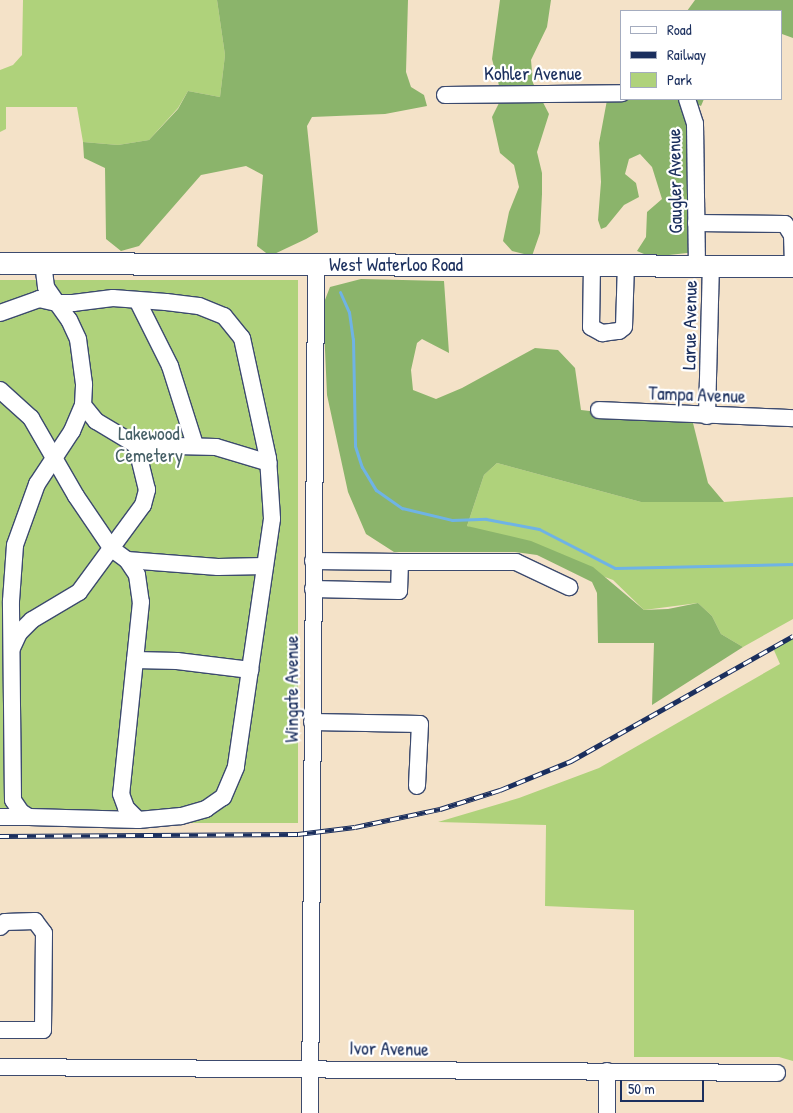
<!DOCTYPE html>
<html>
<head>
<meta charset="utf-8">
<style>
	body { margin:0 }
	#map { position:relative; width:793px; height:1113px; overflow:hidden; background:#f4e2c8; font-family:"Patrick Hand",sans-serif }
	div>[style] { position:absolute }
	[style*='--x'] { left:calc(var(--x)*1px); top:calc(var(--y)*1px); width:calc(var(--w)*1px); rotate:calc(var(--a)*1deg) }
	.green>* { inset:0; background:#afd27b; transform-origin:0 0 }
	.forest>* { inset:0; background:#8bb46b }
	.stream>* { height:3px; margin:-1.5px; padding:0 1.5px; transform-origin:1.5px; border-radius:1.5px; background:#6fb3e5 }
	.roads { filter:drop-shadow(1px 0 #3c4a6e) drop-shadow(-1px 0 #3c4a6e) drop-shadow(0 1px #3c4a6e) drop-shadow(0 -1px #3c4a6e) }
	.minor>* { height:16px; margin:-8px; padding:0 8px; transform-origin:8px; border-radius:8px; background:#fff }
	.major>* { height:21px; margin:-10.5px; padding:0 10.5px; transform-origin:10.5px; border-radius:10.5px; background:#fff }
	.rail>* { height:5px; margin-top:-2.5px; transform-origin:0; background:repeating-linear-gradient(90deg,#fff 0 9px,#1b2f5e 0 18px); box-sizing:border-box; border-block:1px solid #1b2f5e }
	span { translate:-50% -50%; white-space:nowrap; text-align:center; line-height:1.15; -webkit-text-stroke:4.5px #fff; paint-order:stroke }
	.street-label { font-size:19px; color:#1b2f5e }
	.park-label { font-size:19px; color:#476067 }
	.legend { position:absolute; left:620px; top:10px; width:162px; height:90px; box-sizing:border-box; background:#fff; border:1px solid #a4acbf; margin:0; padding:6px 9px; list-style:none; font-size:15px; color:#1b2f5e }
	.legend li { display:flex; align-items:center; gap:10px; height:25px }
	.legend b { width:25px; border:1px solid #a4acbf }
	.scale { position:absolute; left:620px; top:1080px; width:84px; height:22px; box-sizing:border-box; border:2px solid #1b2f5e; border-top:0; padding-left:6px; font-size:15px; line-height:18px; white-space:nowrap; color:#1b2f5e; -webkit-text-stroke:4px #fff; paint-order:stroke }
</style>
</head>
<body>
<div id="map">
	<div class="green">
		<i style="clip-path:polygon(23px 0,217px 0,225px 55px,220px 97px,188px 91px,178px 108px,149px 140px,118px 145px,83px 142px,77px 107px,6px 107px,6px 129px,0 132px,0 70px,13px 65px,22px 55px)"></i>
		<i style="left:0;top:280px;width:298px;height:543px"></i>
		<i style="clip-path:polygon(497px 463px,641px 502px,724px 502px,793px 497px,793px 619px,743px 647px,721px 634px,712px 616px,698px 603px,644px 610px,613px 580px,467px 526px,484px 475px)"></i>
		<i style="clip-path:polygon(793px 636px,793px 1061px,779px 1057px,634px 1057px,634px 910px,545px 906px,546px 825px,438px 822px,519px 798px,599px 768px,780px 664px,773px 648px)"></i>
	</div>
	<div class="forest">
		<i style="clip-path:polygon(217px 0,408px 0,406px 72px,411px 87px,424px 95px,427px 106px,385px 114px,312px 117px,307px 126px,318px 232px,306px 239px,270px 256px,257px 246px,263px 175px,246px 166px,201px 175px,139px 246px,121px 251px,106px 239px,105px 168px,84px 158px,83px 142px,118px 145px,149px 140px,178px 109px,188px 91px,220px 97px,225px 55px)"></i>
		<i style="clip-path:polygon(500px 0,551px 0,547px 27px,531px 60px,533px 83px,549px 114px,537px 152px,542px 173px,542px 194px,540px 233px,532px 256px,512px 251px,503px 241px,509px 212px,519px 187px,514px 165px,500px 153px,492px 117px,502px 97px,492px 59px)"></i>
		<i style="clip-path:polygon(695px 0,793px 0,793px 38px,782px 34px,782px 11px,687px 11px)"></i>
		<i style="clip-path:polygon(704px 99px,701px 106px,689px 101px,696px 252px,651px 257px,637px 251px,646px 237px,647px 212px,662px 199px,652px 167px,640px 154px,629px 159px,625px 174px,636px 183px,639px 197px,624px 205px,606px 227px,601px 229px,598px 220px,601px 182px,599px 143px,607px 100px)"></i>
		<i style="clip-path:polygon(361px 279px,444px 281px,449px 353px,422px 339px,417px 343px,411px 370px,413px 390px,436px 399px,462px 388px,535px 348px,558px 350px,575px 368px,581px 410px,693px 423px,708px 483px,724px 502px,641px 502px,497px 463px,484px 475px,467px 526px,531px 541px,593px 567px,644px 610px,668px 609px,698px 603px,712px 616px,721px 634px,743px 647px,652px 705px,654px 643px,598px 643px,597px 593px,592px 582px,537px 555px,515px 552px,394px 552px,366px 534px,348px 492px,327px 395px,323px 305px,330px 287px)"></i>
	</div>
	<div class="stream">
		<i style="--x:340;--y:292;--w:22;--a:66"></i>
		<i style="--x:349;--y:312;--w:27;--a:82"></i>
		<i style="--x:353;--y:339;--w:107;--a:88.9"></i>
		<i style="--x:355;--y:446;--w:22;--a:72"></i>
		<i style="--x:362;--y:467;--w:27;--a:59"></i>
		<i style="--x:376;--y:490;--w:32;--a:35"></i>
		<i style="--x:402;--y:508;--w:51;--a:13.5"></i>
		<i style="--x:452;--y:520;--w:34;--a:-2"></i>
		<i style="--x:486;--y:519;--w:54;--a:10.7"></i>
		<i style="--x:539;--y:529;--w:85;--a:27.2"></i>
		<i style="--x:615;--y:568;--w:178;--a:-1.3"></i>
	</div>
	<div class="roads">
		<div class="minor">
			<i style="--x:445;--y:95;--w:177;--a:-0.6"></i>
			<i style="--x:687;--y:99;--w:26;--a:72"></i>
			<i style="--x:695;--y:124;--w:141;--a:89.2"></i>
			<i style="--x:696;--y:223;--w:89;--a:0.6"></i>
			<i style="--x:785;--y:224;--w:13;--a:58"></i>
			<i style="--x:792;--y:235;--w:31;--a:88"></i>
			<i style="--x:592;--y:265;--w:62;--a:90.9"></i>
			<i style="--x:591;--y:327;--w:13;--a:29"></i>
			<i style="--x:602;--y:333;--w:17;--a:-7"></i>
			<i style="--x:619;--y:331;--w:6;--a:-39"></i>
			<i style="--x:624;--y:327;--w:62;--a:-88.2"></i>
			<i style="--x:137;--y:300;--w:74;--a:63.4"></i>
			<i style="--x:170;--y:366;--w:83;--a:72.4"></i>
			<i style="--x:0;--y:313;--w:41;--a:-19.7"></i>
			<i style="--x:39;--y:299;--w:18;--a:13"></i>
			<i style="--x:57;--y:303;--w:16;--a:0"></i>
			<i style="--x:73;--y:303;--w:40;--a:-7.1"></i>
			<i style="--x:113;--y:298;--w:53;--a:4.3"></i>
			<i style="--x:166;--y:302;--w:33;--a:7"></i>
			<i style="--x:199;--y:306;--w:27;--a:22"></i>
			<i style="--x:224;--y:316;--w:28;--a:51"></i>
			<i style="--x:242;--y:338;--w:123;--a:77.8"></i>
			<i style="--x:268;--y:458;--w:61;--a:86.2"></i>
			<i style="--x:272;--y:519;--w:251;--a:98.3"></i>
			<i style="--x:236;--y:767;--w:33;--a:113"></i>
			<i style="--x:223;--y:797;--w:21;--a:145"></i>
			<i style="--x:206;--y:809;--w:26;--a:164"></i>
			<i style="--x:181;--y:816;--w:43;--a:174.7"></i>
			<i style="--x:138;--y:820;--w:109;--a:-178.4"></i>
			<i style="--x:29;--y:817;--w:9;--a:-148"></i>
			<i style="--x:21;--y:812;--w:14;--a:-124"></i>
			<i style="--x:13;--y:800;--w:199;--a:-90.6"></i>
			<i style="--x:11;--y:601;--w:56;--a:-85.9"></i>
			<i style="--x:15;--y:545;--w:65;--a:-70.2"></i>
			<i style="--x:37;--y:484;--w:64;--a:-56.6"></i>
			<i style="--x:72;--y:431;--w:28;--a:-67"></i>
			<i style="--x:83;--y:405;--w:21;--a:-87"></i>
			<i style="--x:84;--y:384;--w:45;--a:-97.6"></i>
			<i style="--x:78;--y:339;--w:21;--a:-115"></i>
			<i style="--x:69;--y:320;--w:21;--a:-125"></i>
			<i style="--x:57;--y:303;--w:19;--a:-125"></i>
			<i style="--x:46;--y:287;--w:24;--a:-97"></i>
			<i style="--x:0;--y:390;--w:42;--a:42.1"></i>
			<i style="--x:31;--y:418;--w:90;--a:60"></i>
			<i style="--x:76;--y:496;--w:64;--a:55.8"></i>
			<i style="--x:112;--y:549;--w:19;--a:36"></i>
			<i style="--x:127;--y:560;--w:18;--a:56"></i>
			<i style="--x:137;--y:575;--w:27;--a:82"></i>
			<i style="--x:141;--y:602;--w:193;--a:95.9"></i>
			<i style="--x:121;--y:794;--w:15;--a:70"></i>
			<i style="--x:126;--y:808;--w:17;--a:45"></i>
			<i style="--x:83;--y:405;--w:21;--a:51"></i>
			<i style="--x:96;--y:421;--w:47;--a:31"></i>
			<i style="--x:136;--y:445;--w:80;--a:1.4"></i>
			<i style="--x:216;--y:447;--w:55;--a:16.8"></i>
			<i style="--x:599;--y:410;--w:194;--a:2.4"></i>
			<i style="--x:707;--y:416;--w:150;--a:-88.5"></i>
			<i style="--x:127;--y:560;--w:91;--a:4.4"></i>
			<i style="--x:218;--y:567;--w:47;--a:-1.2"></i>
			<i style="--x:400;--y:562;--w:116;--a:0"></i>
			<i style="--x:516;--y:562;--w:59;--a:25.3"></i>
			<i style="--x:313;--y:589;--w:86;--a:1.3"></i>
			<i style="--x:399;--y:591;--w:29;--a:-88"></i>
			<i style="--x:400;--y:562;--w:87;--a:-179.3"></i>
			<i style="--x:12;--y:648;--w:17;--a:-65"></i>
			<i style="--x:19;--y:633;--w:18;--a:-45"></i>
			<i style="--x:32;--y:620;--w:55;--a:-30.8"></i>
			<i style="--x:79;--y:592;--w:108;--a:-53.7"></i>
			<i style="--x:143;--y:505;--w:16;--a:-75"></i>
			<i style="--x:147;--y:490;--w:46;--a:-103.7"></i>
			<i style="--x:135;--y:660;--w:42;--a:1.4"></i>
			<i style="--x:177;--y:661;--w:74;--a:7"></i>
			<i style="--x:312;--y:722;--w:108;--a:1.1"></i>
			<i style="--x:420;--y:724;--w:62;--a:92.8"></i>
			<i style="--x:0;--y:817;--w:29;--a:0"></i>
			<i style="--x:0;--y:927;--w:7;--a:-45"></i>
			<i style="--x:5;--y:922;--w:30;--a:-2"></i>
			<i style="--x:35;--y:921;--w:15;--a:53"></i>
			<i style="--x:44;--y:933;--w:97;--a:90.6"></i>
			<i style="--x:43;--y:1030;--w:43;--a:180"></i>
			<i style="--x:0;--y:1067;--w:777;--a:0.44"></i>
			<i style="--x:310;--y:1113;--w:848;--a:-89.59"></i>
			<i style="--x:607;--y:1113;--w:42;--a:-90"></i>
		</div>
		<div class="major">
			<i style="--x:0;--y:263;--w:793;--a:0.22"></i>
		</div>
	</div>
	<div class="rail">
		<i style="--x:0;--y:836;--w:298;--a:-0.4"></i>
		<i style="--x:298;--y:834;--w:57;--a:-7"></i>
		<i style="--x:355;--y:827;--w:87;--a:-12"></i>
		<i style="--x:440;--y:809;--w:63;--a:-17.6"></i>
		<i style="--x:500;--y:790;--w:77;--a:-22.2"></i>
		<i style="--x:571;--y:761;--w:255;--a:-29.4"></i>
	</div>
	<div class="street-label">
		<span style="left:533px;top:74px">Kohler Avenue</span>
		<span style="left:675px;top:181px;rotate:-91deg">Gaugler Avenue</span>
		<span style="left:396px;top:265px">West Waterloo Road</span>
		<span style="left:690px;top:325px;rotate:-89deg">Larue Avenue</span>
		<span style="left:697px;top:395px;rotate:2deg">Tampa Avenue</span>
		<span style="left:292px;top:689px;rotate:-90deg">Wingate Avenue</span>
		<span style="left:389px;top:1049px;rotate:1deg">Ivor Avenue</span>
	</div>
	<div class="park-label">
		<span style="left:149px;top:445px">Lakewood<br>Cemetery</span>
	</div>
	<ul class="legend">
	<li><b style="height:6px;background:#fff"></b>Road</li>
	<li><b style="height:6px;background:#1b2f5e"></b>Railway</li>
	<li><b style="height:14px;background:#afd27b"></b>Park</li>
	</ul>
	<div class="scale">50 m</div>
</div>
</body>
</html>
